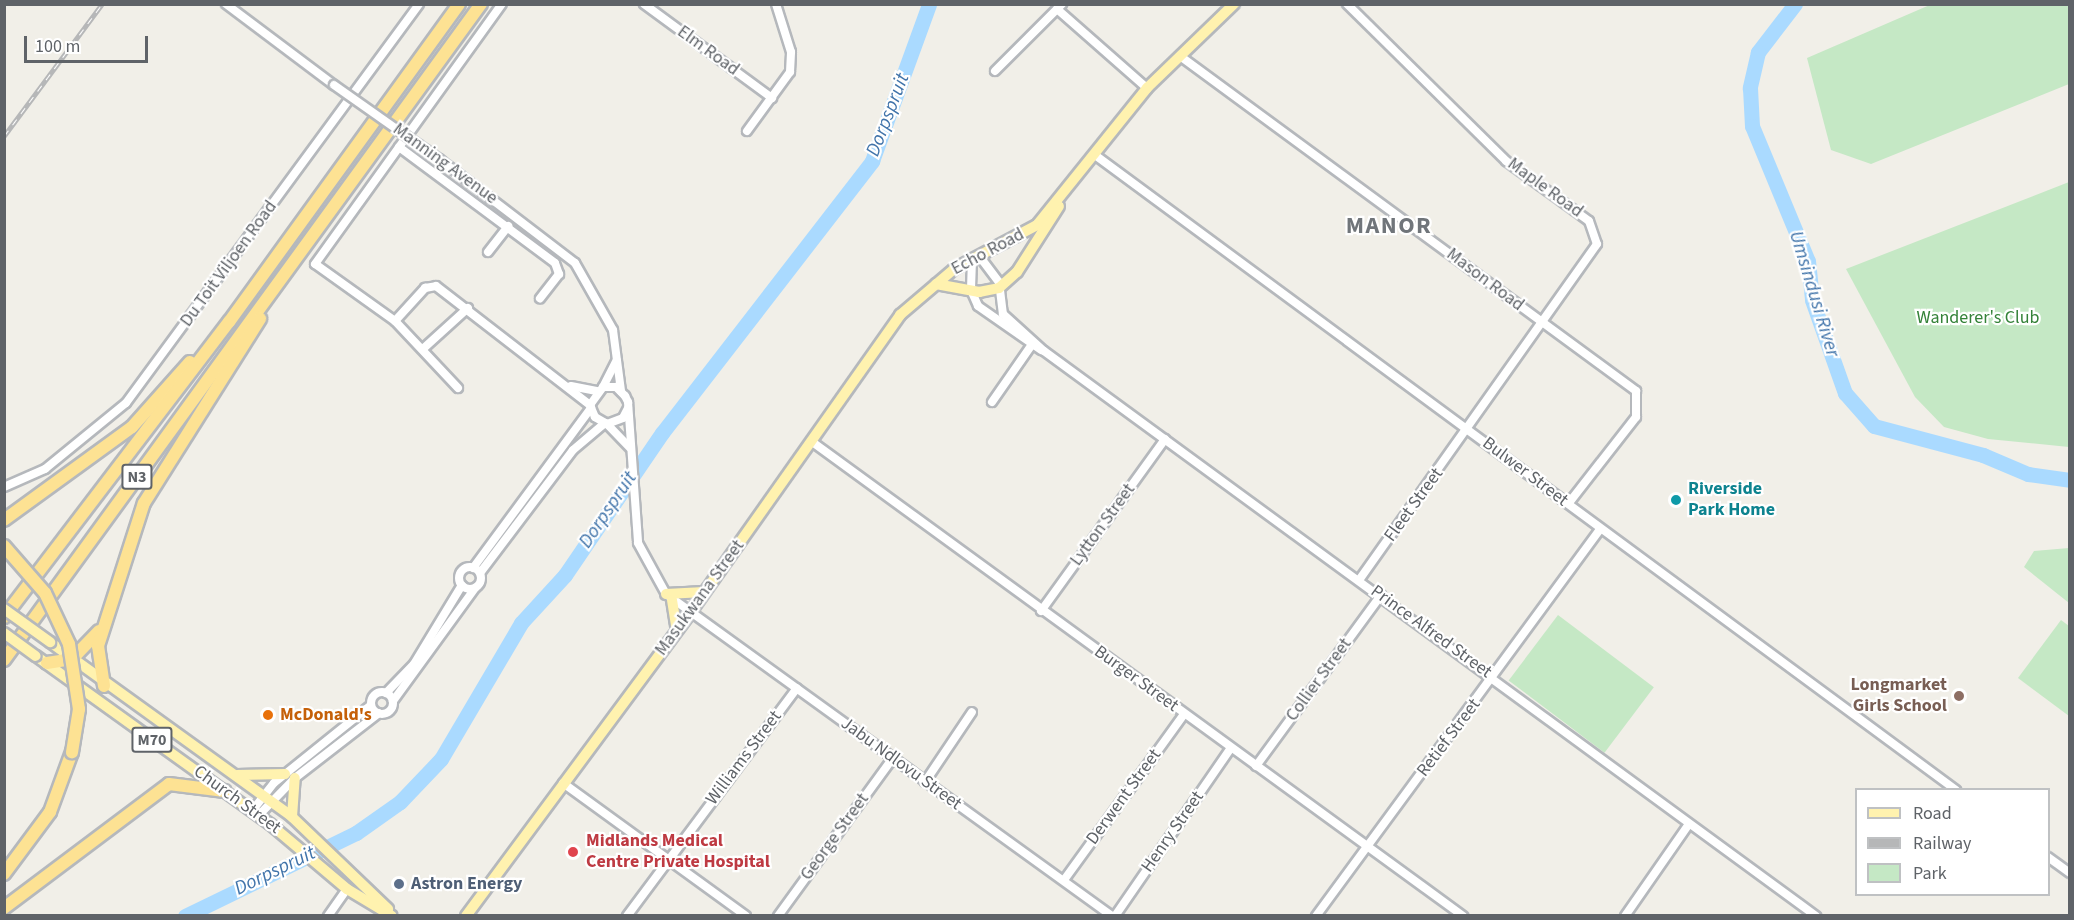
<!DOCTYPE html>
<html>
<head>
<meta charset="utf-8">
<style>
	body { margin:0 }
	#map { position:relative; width:2074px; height:920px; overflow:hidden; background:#f1efe8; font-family:"Source Sans 3",sans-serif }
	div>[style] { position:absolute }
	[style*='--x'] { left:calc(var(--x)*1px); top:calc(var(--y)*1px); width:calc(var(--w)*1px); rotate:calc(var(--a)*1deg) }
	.green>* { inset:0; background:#c5e8c5; transform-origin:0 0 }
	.river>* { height:15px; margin:-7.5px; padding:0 7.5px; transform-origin:7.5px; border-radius:7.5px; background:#aadaff }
	.roads { filter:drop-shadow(2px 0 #b5b8bc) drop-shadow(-2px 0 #b5b8bc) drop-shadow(0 2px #b5b8bc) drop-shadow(0 -2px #b5b8bc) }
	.minor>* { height:8px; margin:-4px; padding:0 4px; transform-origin:4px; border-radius:4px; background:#fff }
	.minor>.ring { margin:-4px; padding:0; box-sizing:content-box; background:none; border:8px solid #fff; border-radius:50% }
	.major>* { height:10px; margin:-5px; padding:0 5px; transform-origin:5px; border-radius:5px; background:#fff2af }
	.highway>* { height:12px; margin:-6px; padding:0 6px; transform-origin:6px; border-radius:6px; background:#fde293 }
	.rail>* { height:4.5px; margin-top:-2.25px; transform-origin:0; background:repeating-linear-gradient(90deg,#fff 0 7px,#b6b7b8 0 14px); box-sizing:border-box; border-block:2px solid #b6b7b8 }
	.bridges { filter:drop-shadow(2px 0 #b5b8bc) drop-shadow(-2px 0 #b5b8bc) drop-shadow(0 2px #b5b8bc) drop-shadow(0 -2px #b5b8bc) }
	.minor-bridge>* { height:8px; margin:-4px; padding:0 4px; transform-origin:4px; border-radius:4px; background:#fff }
	.major-bridge>* { height:10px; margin:-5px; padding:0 5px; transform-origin:5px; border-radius:5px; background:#fff2af }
	.highway-bridge>* { height:12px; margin:-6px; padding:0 6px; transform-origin:6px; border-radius:6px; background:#fde293 }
	.dots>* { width:16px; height:16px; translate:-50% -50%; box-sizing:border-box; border:3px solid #fff; border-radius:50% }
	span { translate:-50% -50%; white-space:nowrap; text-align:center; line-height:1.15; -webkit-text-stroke:4.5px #fff; paint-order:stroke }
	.shield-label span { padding:2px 4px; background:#fff; border:2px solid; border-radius:4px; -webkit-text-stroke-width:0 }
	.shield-label { font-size:16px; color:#5f6368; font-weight:700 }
	.street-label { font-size:18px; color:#5f6368 }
	.park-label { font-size:18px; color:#348238 }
	.culture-label { font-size:18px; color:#0d838f; font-weight:700 }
	.left { translate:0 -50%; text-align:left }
	.education-label { font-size:18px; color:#785e54; font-weight:700 }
	.right { translate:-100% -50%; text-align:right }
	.food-label { font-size:18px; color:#c56008; font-weight:700 }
	.health-label { font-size:18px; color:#be3a42; font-weight:700 }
	.service-label { font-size:18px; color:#4e5e75; font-weight:700 }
	.water-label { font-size:20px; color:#4174aa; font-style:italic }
	.district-label { font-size:24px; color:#70757a; font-weight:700; letter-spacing:1.5px }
	.frame { position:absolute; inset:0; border:6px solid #5f6368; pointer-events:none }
	.legend { position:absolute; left:1855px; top:788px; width:195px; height:108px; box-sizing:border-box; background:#fff; border:2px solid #bfc1c3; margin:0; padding:8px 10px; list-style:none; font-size:18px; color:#5f6368 }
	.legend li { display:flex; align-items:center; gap:12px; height:30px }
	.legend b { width:30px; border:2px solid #bfc1c3 }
	.scale { position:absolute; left:24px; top:36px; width:124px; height:27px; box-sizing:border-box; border:3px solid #5f6368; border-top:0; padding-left:8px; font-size:18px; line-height:21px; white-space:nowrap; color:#5f6368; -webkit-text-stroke:4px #fff; paint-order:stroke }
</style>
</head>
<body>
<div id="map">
	<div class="green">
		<i style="clip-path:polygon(1932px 4px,2069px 5px,2069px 84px,1871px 164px,1831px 150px,1807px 58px)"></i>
		<i style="clip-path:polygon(2069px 182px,2069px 447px,1988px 439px,1944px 427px,1915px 397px,1846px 269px)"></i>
		<i style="clip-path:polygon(2069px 548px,2070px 548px,2069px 603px,2024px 567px,2034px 551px)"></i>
		<i style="left:1558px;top:615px;width:120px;height:82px;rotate:37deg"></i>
		<i style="clip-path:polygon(2061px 620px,2069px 626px,2069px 716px,2018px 678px)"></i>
	</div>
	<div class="river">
		<i style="--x:1795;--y:4;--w:61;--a:127.6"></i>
		<i style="--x:1758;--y:52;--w:37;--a:103"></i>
		<i style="--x:1750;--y:88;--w:38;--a:87"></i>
		<i style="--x:1752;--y:126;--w:146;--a:67.5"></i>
		<i style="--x:1808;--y:261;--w:39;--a:84"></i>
		<i style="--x:1812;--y:300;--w:99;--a:70.5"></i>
		<i style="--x:1845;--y:393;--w:44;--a:48.7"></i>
		<i style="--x:1874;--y:426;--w:113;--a:14.9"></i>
		<i style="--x:1983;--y:455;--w:49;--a:22.9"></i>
		<i style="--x:2028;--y:474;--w:42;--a:8.1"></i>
		<i style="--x:185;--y:916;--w:190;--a:-25.9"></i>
		<i style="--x:356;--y:833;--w:54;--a:-35.2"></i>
		<i style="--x:400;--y:802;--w:59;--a:-46.4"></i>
		<i style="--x:441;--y:759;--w:158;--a:-59.5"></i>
		<i style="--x:521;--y:623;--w:65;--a:-47.5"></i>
		<i style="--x:565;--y:575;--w:172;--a:-55.7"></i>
		<i style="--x:662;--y:433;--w:344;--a:-52.3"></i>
		<i style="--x:872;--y:161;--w:167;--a:-70"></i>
	</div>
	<div class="roads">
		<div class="minor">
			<i style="--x:226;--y:4;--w:135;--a:36.9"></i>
			<i style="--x:644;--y:4;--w:159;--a:36.3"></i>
			<i style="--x:1347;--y:4;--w:223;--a:44.6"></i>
			<i style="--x:1506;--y:161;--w:102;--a:35.9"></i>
			<i style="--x:1589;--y:221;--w:24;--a:71"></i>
			<i style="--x:1597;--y:244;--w:410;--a:125.3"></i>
			<i style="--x:1057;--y:9;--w:120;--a:41.3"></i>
			<i style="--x:1180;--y:56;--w:566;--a:36.3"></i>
			<i style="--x:1636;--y:391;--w:26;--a:90"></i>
			<i style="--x:1636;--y:417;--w:110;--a:128"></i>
			<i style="--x:995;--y:71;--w:95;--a:-45"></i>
			<i style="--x:747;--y:131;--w:73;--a:-53.9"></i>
			<i style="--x:790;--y:72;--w:20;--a:-87"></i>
			<i style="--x:791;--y:52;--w:50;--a:-107.4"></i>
			<i style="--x:399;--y:147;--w:194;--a:36.6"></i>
			<i style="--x:555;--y:263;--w:12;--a:70"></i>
			<i style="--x:559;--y:274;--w:31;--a:128"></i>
			<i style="--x:1095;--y:155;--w:1070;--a:36.41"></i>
			<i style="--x:439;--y:159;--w:171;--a:37.4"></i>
			<i style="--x:575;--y:263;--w:77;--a:60.4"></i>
			<i style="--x:613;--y:330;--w:62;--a:82.5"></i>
			<i style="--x:488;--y:252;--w:33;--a:-52"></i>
			<i style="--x:980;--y:257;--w:31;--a:53"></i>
			<i style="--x:999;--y:282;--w:32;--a:83"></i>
			<i style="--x:1003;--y:314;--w:55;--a:42.1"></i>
			<i style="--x:1044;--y:351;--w:957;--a:36.2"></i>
			<i style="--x:972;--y:260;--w:30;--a:92"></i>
			<i style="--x:971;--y:290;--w:17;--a:66"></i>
			<i style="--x:978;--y:306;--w:77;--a:34.9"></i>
			<i style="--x:395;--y:321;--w:45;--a:-47.7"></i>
			<i style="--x:425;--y:288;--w:11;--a:-10"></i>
			<i style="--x:436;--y:286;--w:195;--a:37.7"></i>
			<i style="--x:425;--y:347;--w:58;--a:-42.2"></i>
			<i style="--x:571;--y:386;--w:26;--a:11"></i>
			<i style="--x:603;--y:387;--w:30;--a:-63"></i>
			<i style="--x:458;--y:388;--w:92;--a:-133.2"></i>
			<i style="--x:395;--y:321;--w:98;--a:-144.5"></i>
			<i style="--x:315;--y:264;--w:320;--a:-54.3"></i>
			<i style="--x:992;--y:402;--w:72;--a:-55.2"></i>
			<i style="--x:628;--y:408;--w:11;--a:117"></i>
			<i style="--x:623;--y:418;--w:17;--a:159"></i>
			<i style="--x:607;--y:424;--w:14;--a:-150"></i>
			<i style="--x:595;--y:417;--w:13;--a:-113"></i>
			<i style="--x:590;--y:405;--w:22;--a:-54"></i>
			<i style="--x:603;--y:387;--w:13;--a:0"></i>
			<i style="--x:616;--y:387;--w:13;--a:45"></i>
			<i style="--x:625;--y:396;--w:7;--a:63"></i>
			<i style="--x:628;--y:402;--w:141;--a:85.9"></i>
			<i style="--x:638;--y:543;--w:58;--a:61.2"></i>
			<i style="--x:666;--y:594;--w:550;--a:35.83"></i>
			<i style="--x:607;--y:424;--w:33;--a:46"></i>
			<i style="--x:811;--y:441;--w:807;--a:36.07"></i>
			<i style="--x:4;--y:487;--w:45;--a:-23.7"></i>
			<i style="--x:45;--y:469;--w:104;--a:-39.2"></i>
			<i style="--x:126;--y:403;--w:495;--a:-53.7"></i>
			<i class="ring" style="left:459px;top:567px;width:14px;height:14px"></i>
			<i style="--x:473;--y:568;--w:199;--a:-53.6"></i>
			<i style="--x:480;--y:573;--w:154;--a:-52.9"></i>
			<i style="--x:573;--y:450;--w:42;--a:-40.2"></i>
			<i style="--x:1041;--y:611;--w:212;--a:-54.2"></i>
			<i class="ring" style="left:371px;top:692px;width:14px;height:14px"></i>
			<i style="--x:386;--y:693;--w:40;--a:-46"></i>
			<i style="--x:414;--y:664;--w:92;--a:-58.7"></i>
			<i style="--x:393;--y:701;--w:140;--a:-54"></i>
			<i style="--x:1256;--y:766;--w:212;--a:-53.8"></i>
			<i style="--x:925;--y:782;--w:84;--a:-56.1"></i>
			<i style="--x:563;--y:783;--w:226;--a:36"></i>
			<i style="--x:252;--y:811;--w:36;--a:-52"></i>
			<i style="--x:274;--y:783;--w:124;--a:-38.8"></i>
			<i style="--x:259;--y:815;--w:52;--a:-45.8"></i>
			<i style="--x:295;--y:778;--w:106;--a:-37.7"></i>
			<i style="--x:2048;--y:857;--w:27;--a:36"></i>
			<i style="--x:1064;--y:880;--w:205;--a:-54.1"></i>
			<i style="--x:328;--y:916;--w:33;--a:-55"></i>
			<i style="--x:627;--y:916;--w:284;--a:-53.3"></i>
			<i style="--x:778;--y:916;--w:194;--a:-54"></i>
			<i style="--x:1115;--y:916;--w:204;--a:-55.4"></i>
			<i style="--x:1316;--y:916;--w:479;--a:-53.7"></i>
			<i style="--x:1625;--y:916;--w:112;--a:-55.2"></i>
		</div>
		<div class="major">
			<i style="--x:936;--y:284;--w:44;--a:10.5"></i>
			<i style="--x:979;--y:292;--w:20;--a:-11"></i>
			<i style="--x:999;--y:288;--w:24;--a:-42"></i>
			<i style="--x:1017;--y:272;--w:78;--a:-57.5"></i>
			<i style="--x:666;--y:594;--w:38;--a:-3"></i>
			<i style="--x:672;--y:600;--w:30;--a:81"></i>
			<i style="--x:50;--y:642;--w:296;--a:35.8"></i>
			<i style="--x:290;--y:815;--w:136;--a:43.8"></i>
			<i style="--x:36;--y:656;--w:288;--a:35.7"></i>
			<i style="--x:270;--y:824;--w:101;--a:40.2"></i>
			<i style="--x:347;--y:889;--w:52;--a:31"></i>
			<i style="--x:237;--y:775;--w:48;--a:-1.2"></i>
			<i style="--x:292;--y:817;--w:39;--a:-86"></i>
			<i style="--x:466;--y:916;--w:377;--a:-53.5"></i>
			<i style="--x:690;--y:613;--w:365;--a:-54.8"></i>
			<i style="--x:900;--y:315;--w:71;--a:-40.4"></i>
			<i style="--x:954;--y:269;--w:94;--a:-27.9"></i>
			<i style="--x:1037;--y:225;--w:176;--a:-51.2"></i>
			<i style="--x:1147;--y:88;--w:121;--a:-44"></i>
		</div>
		<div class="highway">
			<i style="--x:4;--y:520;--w:158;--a:-36"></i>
			<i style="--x:132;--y:427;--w:87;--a:-48.3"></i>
			<i style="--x:4;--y:617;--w:371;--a:-52.7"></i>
			<i style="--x:229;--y:322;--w:392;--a:-54.1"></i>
			<i style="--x:4;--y:660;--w:811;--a:-53.98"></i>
			<i style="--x:47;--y:663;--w:25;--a:-9"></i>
			<i style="--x:72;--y:659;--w:39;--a:-46"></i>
			<i style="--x:104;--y:686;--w:40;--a:-98.5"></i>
			<i style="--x:98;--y:646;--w:150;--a:-72.2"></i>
			<i style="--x:144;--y:503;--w:218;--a:-57.8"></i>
			<i style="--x:4;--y:874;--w:77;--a:-53.4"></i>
			<i style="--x:50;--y:812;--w:64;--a:-69.9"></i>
			<i style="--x:4;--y:908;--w:206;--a:-36.9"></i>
			<i style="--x:169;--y:784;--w:56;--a:7.1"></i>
		</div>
	</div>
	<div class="rail">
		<i style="--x:4;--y:136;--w:164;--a:-53.4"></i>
	</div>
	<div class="bridges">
		<div class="minor-bridge">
			<i style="--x:334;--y:85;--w:128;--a:35.2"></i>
		</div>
		<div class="major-bridge">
			<i style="--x:4;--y:609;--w:57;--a:35.7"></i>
			<i style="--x:4;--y:633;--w:39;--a:36"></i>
		</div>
		<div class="highway-bridge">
			<i style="--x:4;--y:546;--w:62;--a:48.9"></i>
			<i style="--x:45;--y:593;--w:56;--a:64.8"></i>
			<i style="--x:69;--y:644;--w:66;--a:81.3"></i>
			<i style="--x:79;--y:709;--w:44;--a:99.2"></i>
		</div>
	</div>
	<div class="dots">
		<i style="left:1676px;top:500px;background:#0f9aa8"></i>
		<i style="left:1959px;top:696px;background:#8d6e63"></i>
		<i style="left:268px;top:715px;background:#e8710a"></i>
		<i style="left:573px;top:852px;background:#e0444e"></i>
		<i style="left:399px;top:884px;background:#5c6f8a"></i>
	</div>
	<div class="shield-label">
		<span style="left:137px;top:477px">N3</span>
		<span style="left:152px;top:740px">M70</span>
	</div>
	<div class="street-label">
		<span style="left:708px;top:51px;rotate:36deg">Elm Road</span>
		<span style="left:445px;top:164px;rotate:36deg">Manning Avenue</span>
		<span style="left:1545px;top:188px;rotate:36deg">Maple Road</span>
		<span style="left:988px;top:252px;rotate:-28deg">Echo Road</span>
		<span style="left:229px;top:264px;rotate:-54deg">Du Toit Viljoen Road</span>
		<span style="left:1485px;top:280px;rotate:37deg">Mason Road</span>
		<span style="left:1525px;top:472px;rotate:37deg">Bulwer Street</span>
		<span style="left:1414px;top:505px;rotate:-54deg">Fleet Street</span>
		<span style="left:1103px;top:525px;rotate:-54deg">Lytton Street</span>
		<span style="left:700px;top:598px;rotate:-54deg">Masukwana Street</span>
		<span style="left:1431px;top:632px;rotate:36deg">Prince Alfred Street</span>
		<span style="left:1136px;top:679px;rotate:36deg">Burger Street</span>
		<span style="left:1319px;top:680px;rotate:-54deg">Collier Street</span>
		<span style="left:1449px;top:738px;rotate:-53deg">Retief Street</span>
		<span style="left:744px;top:758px;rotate:-53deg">Williams Street</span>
		<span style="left:901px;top:764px;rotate:36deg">Jabu Ndlovu Street</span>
		<span style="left:1124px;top:797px;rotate:-54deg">Derwent Street</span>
		<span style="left:237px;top:800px;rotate:36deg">Church Street</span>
		<span style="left:1173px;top:832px;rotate:-55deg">Henry Street</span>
		<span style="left:835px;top:837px;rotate:-54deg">George Street</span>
	</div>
	<div class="park-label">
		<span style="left:1978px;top:318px">Wanderer's Club</span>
	</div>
	<div class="culture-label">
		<span class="left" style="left:1688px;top:500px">Riverside<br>Park Home</span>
	</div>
	<div class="education-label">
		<span class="right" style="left:1947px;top:696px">Longmarket<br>Girls School</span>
	</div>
	<div class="food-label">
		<span class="left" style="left:280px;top:715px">McDonald's</span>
	</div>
	<div class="health-label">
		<span class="left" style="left:586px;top:852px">Midlands Medical<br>Centre Private Hospital</span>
	</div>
	<div class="service-label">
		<span class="left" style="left:411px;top:884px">Astron Energy</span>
	</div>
	<div class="water-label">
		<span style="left:888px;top:115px;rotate:-69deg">Dorpspruit</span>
		<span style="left:1814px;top:294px;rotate:73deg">Umsindusi River</span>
		<span style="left:608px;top:510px;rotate:-56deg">Dorpspruit</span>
		<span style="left:275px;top:871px;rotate:-26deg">Dorpspruit</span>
	</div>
	<div class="district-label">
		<span style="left:1389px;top:226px">MANOR</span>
	</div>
	<div class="frame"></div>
	<ul class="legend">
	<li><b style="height:8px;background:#fff2af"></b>Road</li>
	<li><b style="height:8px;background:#b6b7b8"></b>Railway</li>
	<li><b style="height:16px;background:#c5e8c5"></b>Park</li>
	</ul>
	<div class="scale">100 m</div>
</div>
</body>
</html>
